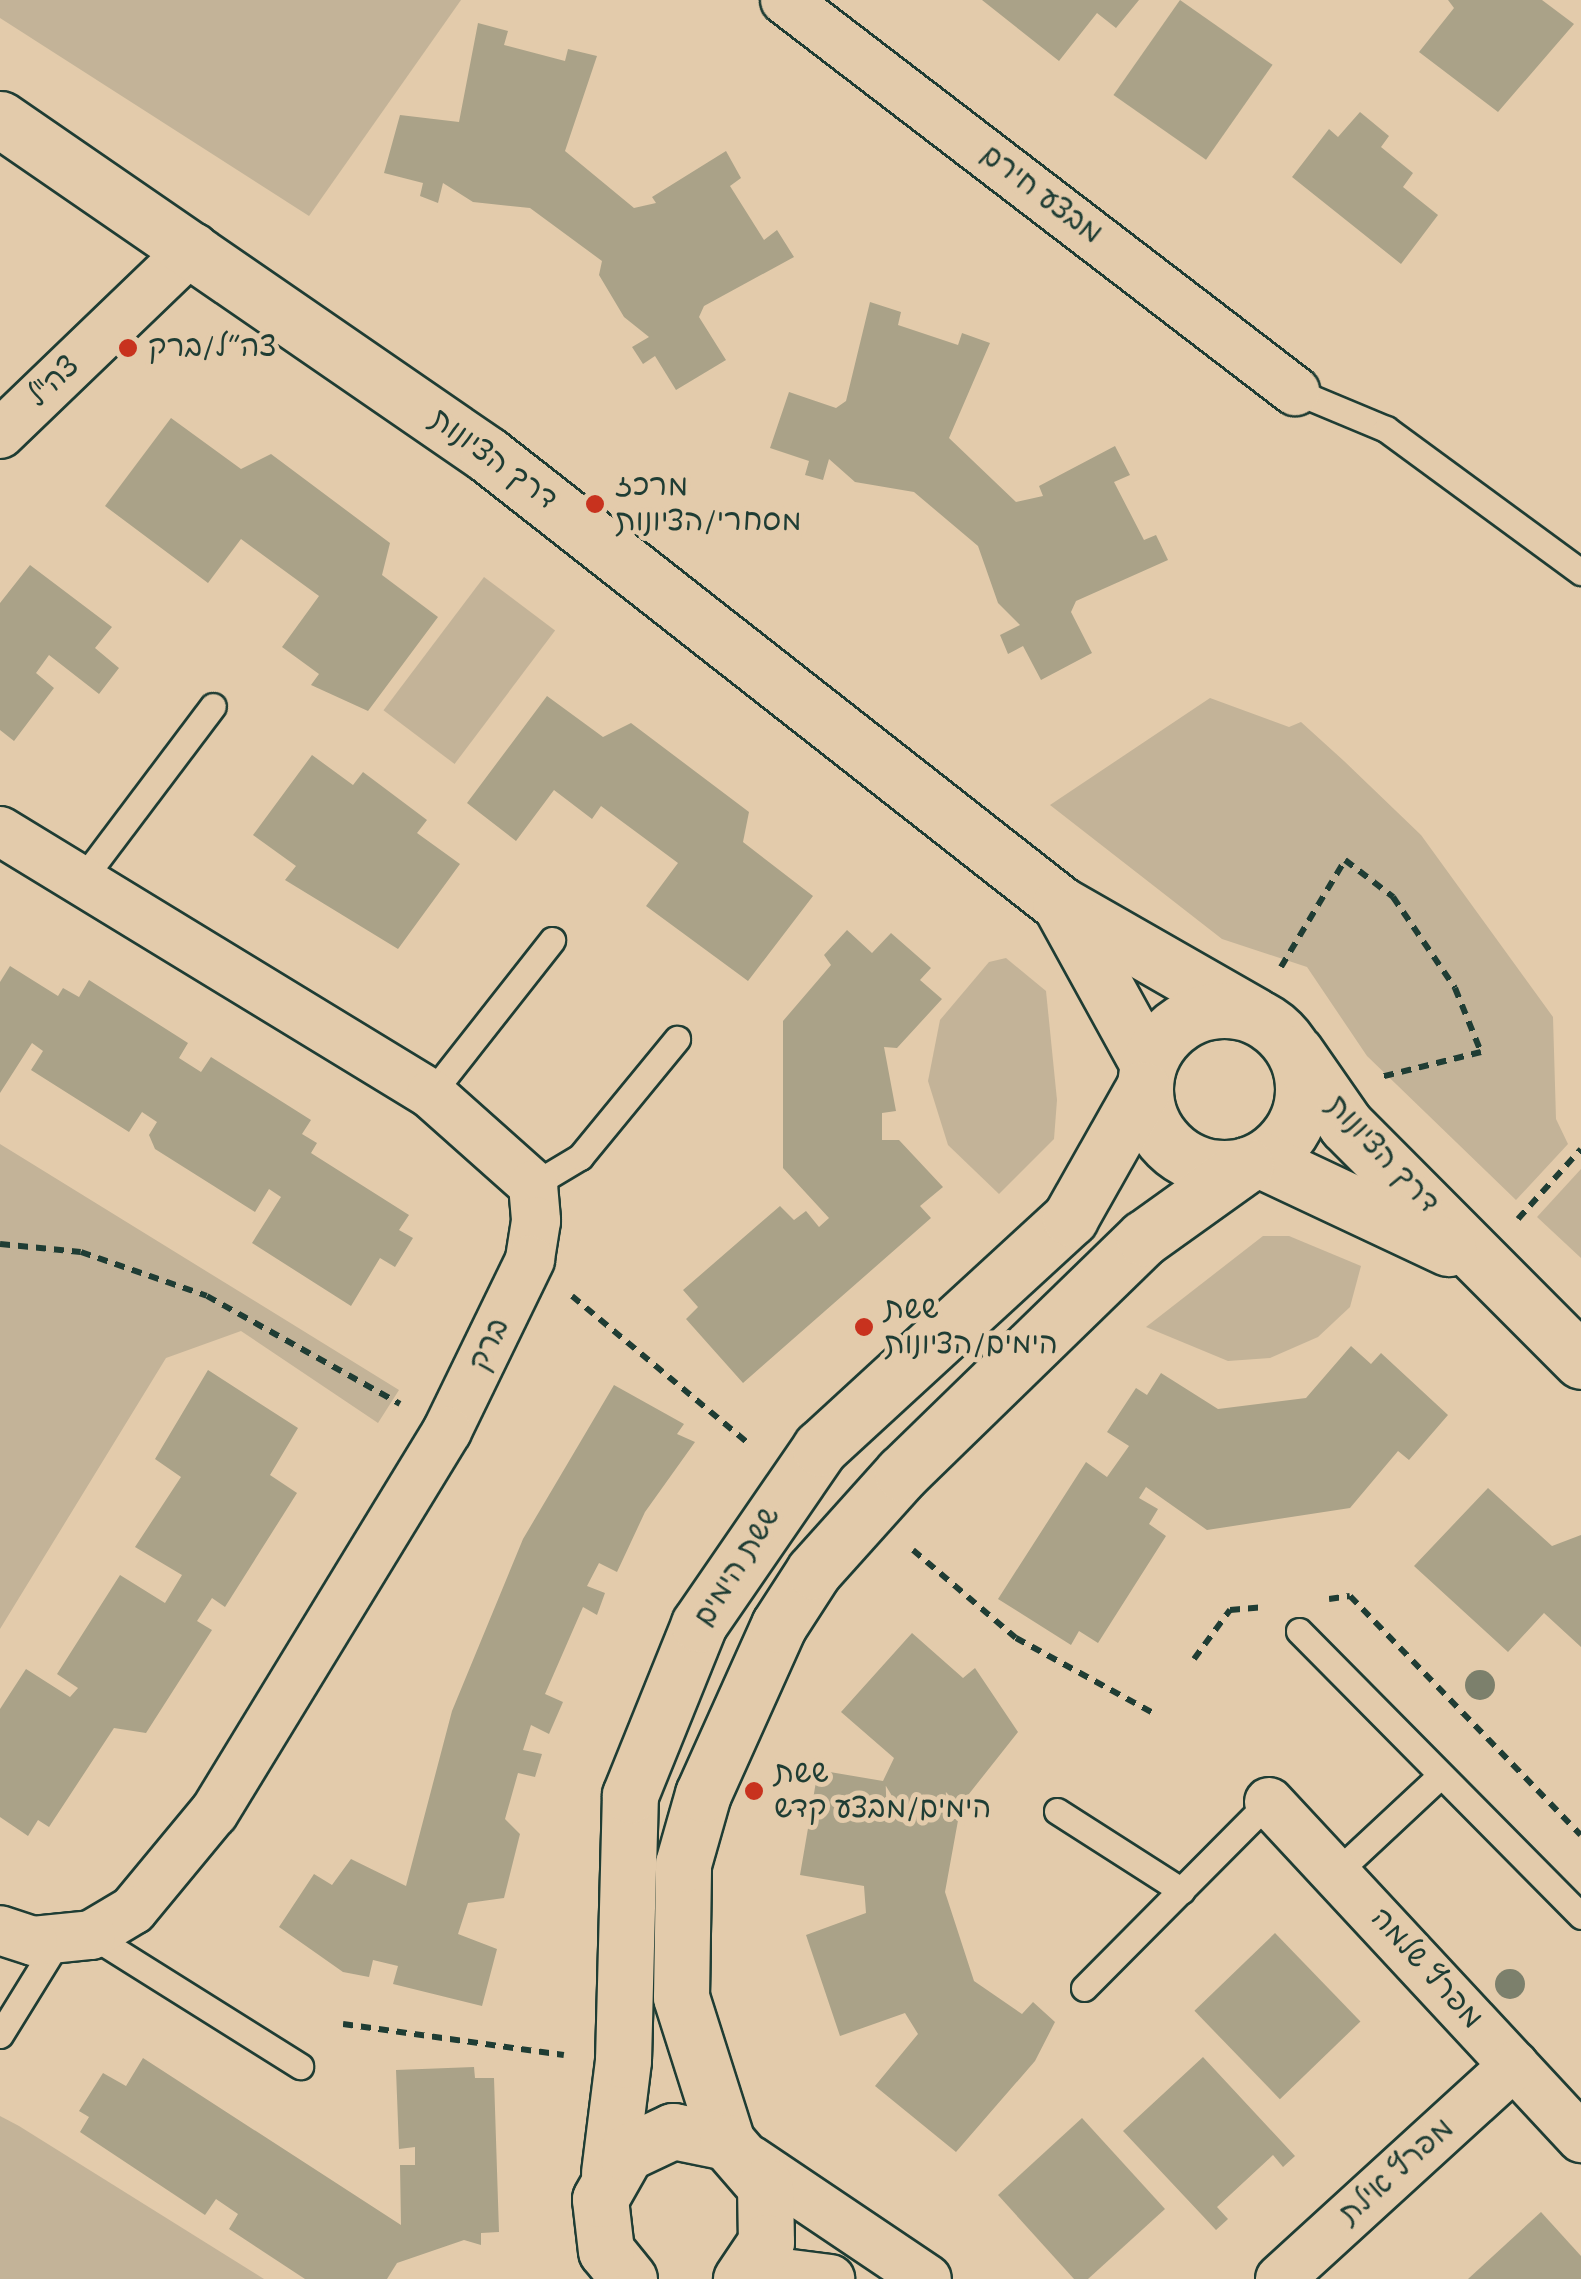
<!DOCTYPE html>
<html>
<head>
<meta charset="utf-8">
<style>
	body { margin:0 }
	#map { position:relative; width:1581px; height:2279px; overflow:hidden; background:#e3cbab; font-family:Mynerve,"Playpen Sans Hebrew",sans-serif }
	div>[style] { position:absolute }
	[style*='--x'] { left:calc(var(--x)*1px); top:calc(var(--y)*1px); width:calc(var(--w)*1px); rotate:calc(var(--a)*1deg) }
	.green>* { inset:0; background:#c3b398; transform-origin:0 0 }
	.building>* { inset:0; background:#aaa288; transform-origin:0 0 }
	.path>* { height:6px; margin-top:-3px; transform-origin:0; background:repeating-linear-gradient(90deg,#1f3d34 0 10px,transparent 0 18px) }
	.roads { filter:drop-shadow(2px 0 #1f3d34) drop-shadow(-2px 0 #1f3d34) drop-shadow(0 2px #1f3d34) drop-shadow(0 -2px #1f3d34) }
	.service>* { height:25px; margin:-12.5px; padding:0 12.5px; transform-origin:12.5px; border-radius:12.5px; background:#e3cbab }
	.minor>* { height:48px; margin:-24px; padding:0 24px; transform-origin:24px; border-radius:24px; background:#e3cbab }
	.tertiary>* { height:55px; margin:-27.5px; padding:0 27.5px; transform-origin:27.5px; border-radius:27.5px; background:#e3cbab }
	.tertiary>.ring { margin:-27.5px; padding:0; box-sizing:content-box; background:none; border:55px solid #e3cbab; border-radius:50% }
	.trees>* { width:30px; height:30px; margin:-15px; border-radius:50%; background:#7c806c }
	.dots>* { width:28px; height:28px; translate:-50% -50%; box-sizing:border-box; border:5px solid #e3cbab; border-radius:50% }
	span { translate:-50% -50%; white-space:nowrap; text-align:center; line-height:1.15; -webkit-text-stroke:10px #e3cbab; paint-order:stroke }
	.street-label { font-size:30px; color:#1f3d34 }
	.poi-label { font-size:30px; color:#1f3d34 }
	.left { translate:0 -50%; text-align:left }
</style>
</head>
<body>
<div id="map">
	<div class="green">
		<i style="clip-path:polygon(0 0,461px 0,309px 216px,0 18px)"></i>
		<i style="left:484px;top:577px;width:89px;height:167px;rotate:37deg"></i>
		<i style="clip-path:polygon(1210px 698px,1289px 727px,1301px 722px,1344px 761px,1421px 835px,1553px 1017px,1556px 1119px,1568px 1144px,1516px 1200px,1367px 1056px,1307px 967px,1222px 939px,1050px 805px)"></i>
		<i style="clip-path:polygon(1006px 958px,1046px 991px,1057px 1100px,1054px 1139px,999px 1194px,948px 1145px,928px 1081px,940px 1020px,989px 962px)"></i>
		<i style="clip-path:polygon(0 1144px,399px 1390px,378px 1423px,241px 1331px,166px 1358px,0 1629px)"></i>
		<i style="clip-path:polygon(1581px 1169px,1581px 1258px,1537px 1217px)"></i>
		<i style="clip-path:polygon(1263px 1236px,1289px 1236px,1361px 1266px,1350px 1307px,1318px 1337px,1270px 1358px,1228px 1361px,1146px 1327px)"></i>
		<i style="clip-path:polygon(0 2116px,19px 2126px,264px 2279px,0 2279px)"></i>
	</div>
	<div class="building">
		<i style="clip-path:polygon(982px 0,1139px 0,1116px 28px,1097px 13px,1059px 61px)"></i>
		<i style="left:1180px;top:0;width:113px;height:116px;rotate:35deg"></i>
		<i style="clip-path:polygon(1448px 0,1542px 0,1574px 24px,1498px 112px,1419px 52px,1454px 8px)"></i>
		<i style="clip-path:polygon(478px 23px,508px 31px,504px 45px,565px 61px,568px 49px,597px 56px,565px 151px,634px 208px,656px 203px,652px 197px,726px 151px,741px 178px,730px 186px,764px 240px,777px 230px,794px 257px,704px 306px,699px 317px,726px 360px,676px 390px,655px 356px,643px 364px,632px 347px,649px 337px,624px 317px,599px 275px,602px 261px,530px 208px,473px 202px,443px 183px,438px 203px,420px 196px,423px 183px,384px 173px,400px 115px,459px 122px)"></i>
		<i style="clip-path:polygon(1360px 112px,1389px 136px,1381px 147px,1413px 173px,1403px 187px,1438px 215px,1401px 264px,1292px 177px,1329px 129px,1338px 137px)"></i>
		<i style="clip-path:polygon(870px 302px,901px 312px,898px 325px,958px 345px,962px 333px,990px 343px,949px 438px,1016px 502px,1043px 496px,1039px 486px,1115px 446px,1130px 475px,1114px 482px,1144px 540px,1156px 535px,1168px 560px,1076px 601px,1071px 612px,1092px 653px,1041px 680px,1023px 646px,1008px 654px,1000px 635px,1020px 625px,998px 603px,978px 546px,914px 492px,855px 482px,829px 459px,823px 480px,805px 475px,809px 461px,770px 448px,789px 392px,836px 408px,846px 401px)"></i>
		<i style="clip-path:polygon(171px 418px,241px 469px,271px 454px,390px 543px,382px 575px,438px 617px,368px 711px,311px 685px,319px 674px,282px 647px,319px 596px,241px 539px,208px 583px,105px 506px)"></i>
		<i style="clip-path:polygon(30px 565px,112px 627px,95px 648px,119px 668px,99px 694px,49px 655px,36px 673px,54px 688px,14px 741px,0 730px,0 603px)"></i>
		<i style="clip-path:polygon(547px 696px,603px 737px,631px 723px,749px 812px,743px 842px,813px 896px,748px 981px,646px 906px,678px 863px,601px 806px,592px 819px,554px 790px,516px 841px,467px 803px)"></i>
		<i style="clip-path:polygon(312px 755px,353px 785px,363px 772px,427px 820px,417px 833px,460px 864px,398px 949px,285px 880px,296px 866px,253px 835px)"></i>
		<i style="clip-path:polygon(847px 930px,872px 953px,891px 933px,931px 968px,920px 980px,942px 999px,897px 1048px,884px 1047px,896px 1111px,882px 1113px,882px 1140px,899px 1140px,943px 1187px,920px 1206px,931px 1218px,743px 1383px,686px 1319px,698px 1307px,683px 1290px,780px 1206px,794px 1220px,806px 1211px,819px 1227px,829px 1218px,783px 1168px,783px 1021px,831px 965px,824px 955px)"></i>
		<i style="clip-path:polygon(10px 966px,58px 996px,63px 988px,79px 997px,89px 980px,188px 1043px,179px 1058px,201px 1072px,211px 1057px,311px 1120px,302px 1134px,317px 1143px,311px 1153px,409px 1215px,399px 1230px,413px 1238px,395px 1267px,380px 1258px,351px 1306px,252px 1243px,281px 1197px,269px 1189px,255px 1212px,155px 1149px,149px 1135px,157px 1122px,142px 1112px,129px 1132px,31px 1070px,43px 1051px,32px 1043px,0 1093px,0 982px)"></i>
		<i style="clip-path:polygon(1351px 1346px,1371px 1364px,1381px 1353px,1448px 1415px,1409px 1460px,1398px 1451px,1350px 1508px,1207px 1530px,1146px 1487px,1139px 1498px,1158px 1509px,1149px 1524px,1166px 1536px,1098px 1643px,1079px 1631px,1071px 1645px,998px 1599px,1086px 1462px,1107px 1477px,1129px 1446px,1107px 1432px,1136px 1388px,1147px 1395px,1161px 1373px,1218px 1409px,1306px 1398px)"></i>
		<i style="clip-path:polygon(208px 1370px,298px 1428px,270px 1475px,297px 1493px,225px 1607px,212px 1598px,197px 1621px,212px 1630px,146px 1733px,114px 1728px,49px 1827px,38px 1820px,28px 1836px,0 1817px,0 1709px,26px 1669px,70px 1697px,78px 1688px,57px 1674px,120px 1575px,165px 1603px,182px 1575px,135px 1547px,181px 1477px,155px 1459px)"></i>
		<i style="clip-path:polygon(614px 1385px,684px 1424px,677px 1434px,695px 1442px,645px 1512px,617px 1572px,599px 1563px,587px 1586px,605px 1593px,597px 1615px,583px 1607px,545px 1694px,563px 1702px,549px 1734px,531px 1725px,523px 1750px,542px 1754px,535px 1777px,518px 1773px,505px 1819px,520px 1834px,504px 1898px,468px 1903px,458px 1934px,497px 1949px,482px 2006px,393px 1984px,398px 1966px,373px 1960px,369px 1977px,343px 1972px,279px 1927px,314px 1874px,332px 1885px,351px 1859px,406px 1886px,452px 1711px,523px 1539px)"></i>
		<i style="clip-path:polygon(1488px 1488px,1552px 1546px,1581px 1535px,1581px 1647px,1544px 1613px,1508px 1652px,1414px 1566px)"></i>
		<i style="clip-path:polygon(912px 1633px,963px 1678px,975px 1668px,1018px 1732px,961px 1804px,945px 1892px,974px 1981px,1022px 2014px,1033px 2002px,1055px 2022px,1035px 2061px,956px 2152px,875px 2086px,918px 2034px,905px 2013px,840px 2036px,806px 1935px,866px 1913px,864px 1886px,800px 1875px,818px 1770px,883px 1781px,894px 1758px,841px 1712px)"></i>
		<i style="left:1275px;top:1933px;width:123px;height:112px;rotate:46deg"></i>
		<i style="clip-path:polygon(1203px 2057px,1295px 2156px,1283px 2167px,1273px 2155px,1217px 2207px,1228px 2219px,1216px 2230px,1123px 2131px)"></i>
		<i style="clip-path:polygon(143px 2058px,401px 2225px,400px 2165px,415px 2165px,415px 2147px,399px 2149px,396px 2070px,474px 2067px,475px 2078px,494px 2078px,499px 2232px,481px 2233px,481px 2245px,464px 2240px,397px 2263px,387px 2279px,305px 2279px,229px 2229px,238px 2214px,216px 2199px,205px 2215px,80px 2132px,89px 2117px,79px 2111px,103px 2073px,126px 2086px)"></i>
		<i style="clip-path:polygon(1082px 2118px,1165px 2209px,1088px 2279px,1074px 2279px,998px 2195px)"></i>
		<i style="clip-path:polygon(1541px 2212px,1581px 2256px,1581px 2279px,1468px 2279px)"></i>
	</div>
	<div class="path">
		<i style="--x:1281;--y:967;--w:125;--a:-59.1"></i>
		<i style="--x:1345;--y:860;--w:61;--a:37.6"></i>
		<i style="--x:1393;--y:897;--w:110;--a:55.7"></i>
		<i style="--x:1455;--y:988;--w:69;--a:67.9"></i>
		<i style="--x:1481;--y:1052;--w:103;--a:166"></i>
		<i style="--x:1518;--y:1219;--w:94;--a:-48"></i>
		<i style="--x:0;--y:1244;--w:81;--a:5.6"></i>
		<i style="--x:81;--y:1252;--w:133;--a:19.2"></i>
		<i style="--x:207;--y:1296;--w:221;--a:29.2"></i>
		<i style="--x:572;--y:1296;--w:232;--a:39.9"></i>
		<i style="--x:913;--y:1550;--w:135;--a:40.5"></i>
		<i style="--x:1016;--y:1638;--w:156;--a:28.7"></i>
		<i style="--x:1329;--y:1599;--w:21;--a:-8"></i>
		<i style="--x:1350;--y:1596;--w:332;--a:46"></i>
		<i style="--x:1194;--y:1659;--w:61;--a:-53.7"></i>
		<i style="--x:1230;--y:1610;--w:32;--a:-5"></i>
		<i style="--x:343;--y:2024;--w:223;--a:8"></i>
	</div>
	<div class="roads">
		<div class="service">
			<i style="--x:1295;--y:391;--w:99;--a:22.7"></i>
			<i style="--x:1386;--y:429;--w:242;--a:36.3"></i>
			<i style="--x:81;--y:881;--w:219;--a:-53"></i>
			<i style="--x:431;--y:1094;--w:196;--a:-51.8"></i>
			<i style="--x:533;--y:1185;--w:55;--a:-30.8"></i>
			<i style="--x:580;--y:1157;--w:153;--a:-50.6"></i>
			<i style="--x:1299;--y:1631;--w:401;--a:45.3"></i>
			<i style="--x:1057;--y:1811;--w:148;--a:32.6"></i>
			<i style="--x:1337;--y:1872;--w:142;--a:-43"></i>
			<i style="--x:91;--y:1935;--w:247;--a:32.1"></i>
			<i style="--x:1084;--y:1988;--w:262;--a:-45.2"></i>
			<i style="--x:0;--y:2035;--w:114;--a:-58.3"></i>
		</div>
		<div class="minor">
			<i style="--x:785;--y:0;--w:643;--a:37.48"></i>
			<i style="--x:0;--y:434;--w:269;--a:-43.9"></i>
			<i style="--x:0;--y:831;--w:505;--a:31.39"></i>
			<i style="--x:431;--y:1094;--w:137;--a:41.7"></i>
			<i style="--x:533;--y:1185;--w:36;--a:85"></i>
			<i style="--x:536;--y:1221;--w:39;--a:99"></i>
			<i style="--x:530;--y:1260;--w:190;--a:115.9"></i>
			<i style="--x:447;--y:1431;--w:447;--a:121.4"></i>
			<i style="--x:214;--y:1812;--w:127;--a:129.6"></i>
			<i style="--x:133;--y:1910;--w:49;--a:149.2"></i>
			<i style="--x:91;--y:1935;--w:58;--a:174.1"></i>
			<i style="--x:33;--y:1941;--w:35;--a:-162"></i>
			<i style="--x:1269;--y:1802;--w:459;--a:47.1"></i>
			<i style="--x:750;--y:2160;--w:213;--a:33.9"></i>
			<i style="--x:752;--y:2269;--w:79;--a:7.3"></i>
			<i style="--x:1280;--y:2279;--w:317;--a:-42.4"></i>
		</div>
		<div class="tertiary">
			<i style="--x:0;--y:119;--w:592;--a:34.55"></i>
			<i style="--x:488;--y:455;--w:727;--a:38.13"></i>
			<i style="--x:1060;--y:904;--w:224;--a:29.8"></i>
			<i style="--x:1060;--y:904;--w:183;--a:61.2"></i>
			<i class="ring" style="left:1145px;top:1010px;width:103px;height:103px"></i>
			<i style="--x:1296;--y:1053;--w:88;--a:55.2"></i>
			<i style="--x:1346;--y:1125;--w:333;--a:45.1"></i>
			<i style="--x:1261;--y:1160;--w:207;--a:25.2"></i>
			<i style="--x:727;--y:2142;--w:152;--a:-107.6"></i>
			<i style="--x:681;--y:1997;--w:133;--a:-89.1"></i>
			<i style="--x:683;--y:1864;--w:73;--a:-74.1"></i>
			<i style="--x:703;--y:1794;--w:185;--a:-65.8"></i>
			<i style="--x:779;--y:1625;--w:64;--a:-57.1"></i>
			<i style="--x:814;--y:1571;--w:132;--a:-48.1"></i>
			<i style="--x:902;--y:1473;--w:337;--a:-44.2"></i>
			<i style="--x:1144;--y:1238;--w:125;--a:-35.6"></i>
			<i style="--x:609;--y:2173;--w:114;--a:-82.9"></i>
			<i style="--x:623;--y:2060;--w:265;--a:-88.5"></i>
			<i style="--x:630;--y:1795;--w:184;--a:-68"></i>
			<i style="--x:699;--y:1624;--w:214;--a:-55.5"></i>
			<i style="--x:820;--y:1448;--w:340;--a:-42.6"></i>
			<i style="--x:1070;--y:1218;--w:148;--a:-60.5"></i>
			<i style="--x:629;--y:2279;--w:36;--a:-129"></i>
			<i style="--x:606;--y:2251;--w:52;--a:-96.6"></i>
			<i style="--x:600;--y:2199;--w:53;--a:-60.5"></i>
			<i style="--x:626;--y:2153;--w:52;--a:-25.1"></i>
			<i style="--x:673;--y:2131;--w:55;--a:11.5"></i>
			<i style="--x:727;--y:2142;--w:58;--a:49.2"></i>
			<i style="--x:765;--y:2186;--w:56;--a:89"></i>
			<i style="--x:766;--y:2242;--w:45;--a:124"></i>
		</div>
	</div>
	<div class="trees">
		<i style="left:1480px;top:1685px"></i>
		<i style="left:1510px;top:1984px"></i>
	</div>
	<div class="dots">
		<i style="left:128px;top:348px;background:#c8321e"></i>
		<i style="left:595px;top:504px;background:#c8321e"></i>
		<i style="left:864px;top:1327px;background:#c8321e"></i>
		<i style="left:754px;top:1791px;background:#c8321e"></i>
	</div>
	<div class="street-label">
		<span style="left:1041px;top:195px;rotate:37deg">מבצע חירם</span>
		<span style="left:54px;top:382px;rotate:-44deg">צה"ל</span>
		<span style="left:493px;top:460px;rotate:36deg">דרך הציונות</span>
		<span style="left:1382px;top:1155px;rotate:47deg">דרך הציונות</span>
		<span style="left:490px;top:1345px;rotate:-64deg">ברק</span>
		<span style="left:738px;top:1567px;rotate:-58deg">ששת הימים</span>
		<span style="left:1426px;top:1969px;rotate:48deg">מפרץ שלמה</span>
		<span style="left:1397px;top:2172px;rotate:-42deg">מפרץ אילת</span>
	</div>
	<div class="poi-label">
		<span class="left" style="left:148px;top:348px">צה״ל/ברק</span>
		<span class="left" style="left:615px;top:504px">מרכז<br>מסחרי/הציונות</span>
		<span class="left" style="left:884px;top:1327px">ששת<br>הימים/הציונות</span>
		<span class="left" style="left:774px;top:1791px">ששת<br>הימים/מבצע קדש</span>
	</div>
</div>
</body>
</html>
